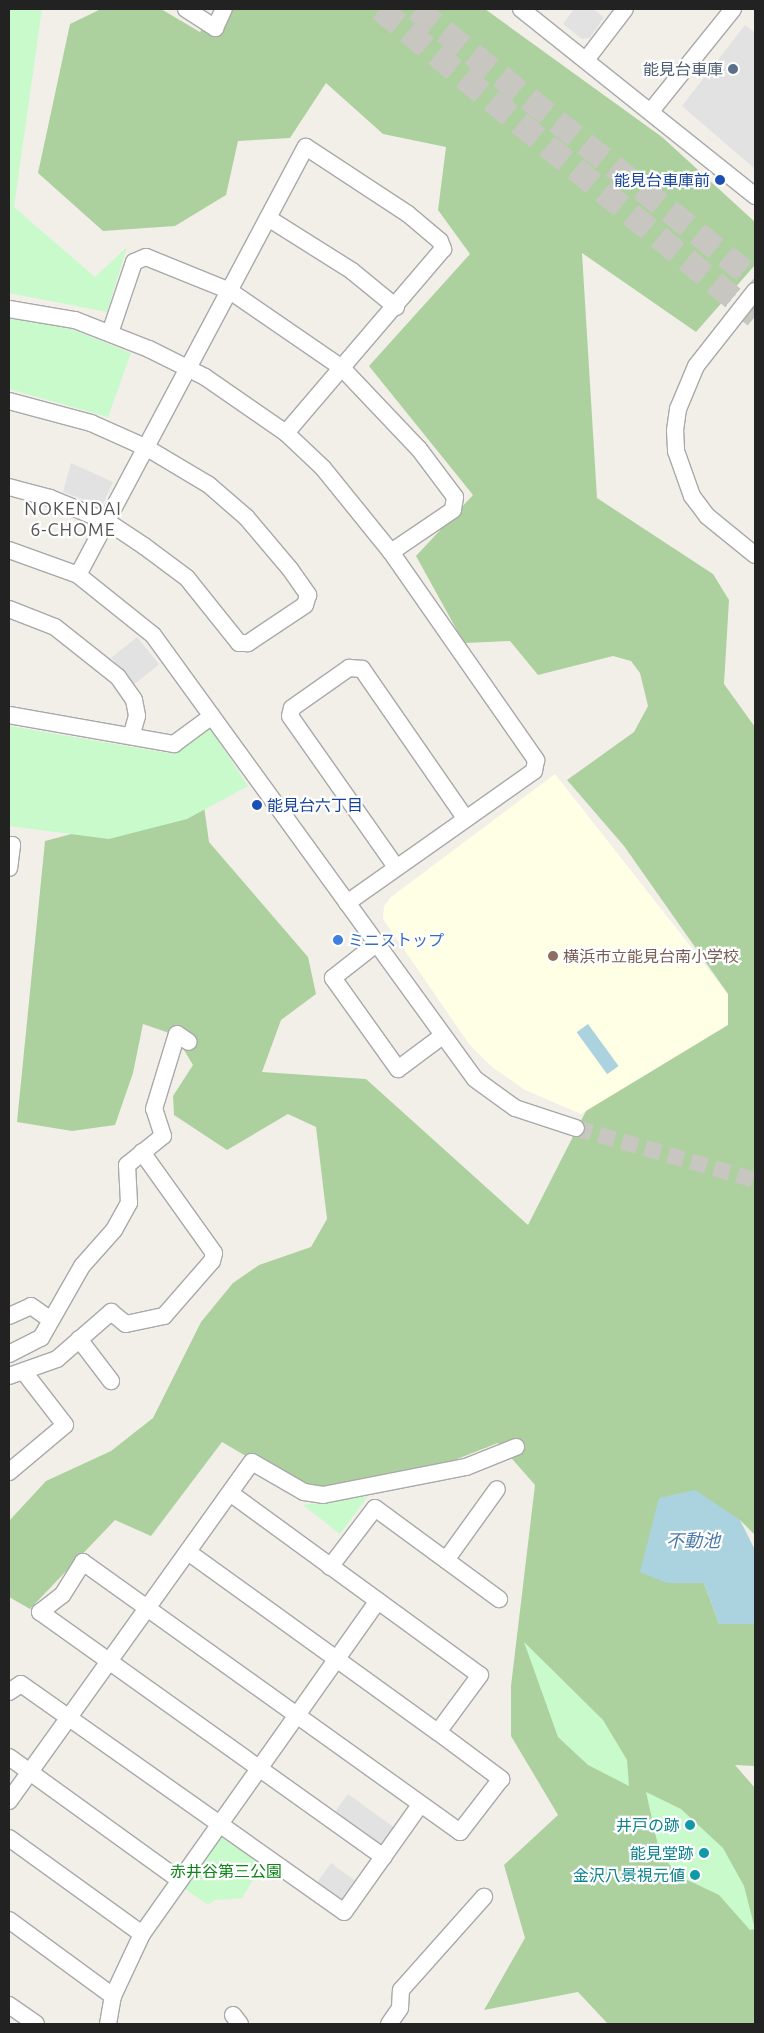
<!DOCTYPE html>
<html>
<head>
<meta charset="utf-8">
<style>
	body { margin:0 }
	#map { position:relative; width:764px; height:2033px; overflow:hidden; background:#f2efe9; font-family:Ubuntu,"Noto Sans JP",sans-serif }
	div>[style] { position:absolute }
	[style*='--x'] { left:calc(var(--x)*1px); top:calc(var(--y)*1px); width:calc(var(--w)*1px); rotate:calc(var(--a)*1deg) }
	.education>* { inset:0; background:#ffffe5 }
	.forest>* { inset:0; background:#add19e }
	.park>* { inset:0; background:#c8facc }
	.parking>* { inset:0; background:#e2e2e2; transform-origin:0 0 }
	.water>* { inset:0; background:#aad3df; transform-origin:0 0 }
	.minor-tunnel>* { height:16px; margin-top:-8px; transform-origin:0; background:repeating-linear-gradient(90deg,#c8c6c1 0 16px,transparent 0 24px) }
	.highway-tunnel>* { height:24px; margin-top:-12px; transform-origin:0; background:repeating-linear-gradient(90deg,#c8c6c1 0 24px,transparent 0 36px) }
	.roads { filter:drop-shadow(1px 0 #a9a9a9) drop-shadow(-1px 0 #a9a9a9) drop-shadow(0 1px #a9a9a9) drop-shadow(0 -1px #a9a9a9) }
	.minor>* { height:16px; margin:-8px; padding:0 8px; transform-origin:8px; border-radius:8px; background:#fff }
	.dots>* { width:14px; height:14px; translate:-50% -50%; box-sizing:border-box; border:2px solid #fff; border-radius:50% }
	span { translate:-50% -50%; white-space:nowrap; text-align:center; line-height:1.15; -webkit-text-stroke:4.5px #fff; paint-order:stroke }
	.service-label { font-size:16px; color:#4e5e75 }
	.right { translate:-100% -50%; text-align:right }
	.transit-label { font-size:16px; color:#164399 }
	.left { translate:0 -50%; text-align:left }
	.shop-label { font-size:16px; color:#366cbe }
	.education-label { font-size:16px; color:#785e54 }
	.culture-label { font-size:16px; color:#0d838f }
	.park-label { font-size:16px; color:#0c8416 }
	.neighbourhood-label { font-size:18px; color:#555; letter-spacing:1px }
	.water-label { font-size:18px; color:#4a7aab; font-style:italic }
	.frame { position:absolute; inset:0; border:10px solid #222; pointer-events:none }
</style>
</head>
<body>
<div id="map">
	<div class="education">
		<i style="clip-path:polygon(555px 774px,728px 994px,728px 1025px,581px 1114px,525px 1090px,491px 1066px,469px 1044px,383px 919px,384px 906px,391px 897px)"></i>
	</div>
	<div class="forest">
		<i style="clip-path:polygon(101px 9px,161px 9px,200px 32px,217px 9px,485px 9px,662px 137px,755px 222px,755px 265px,696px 332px,582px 253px,597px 498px,713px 574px,729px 600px,724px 684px,755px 727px,755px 1535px,740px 1520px,667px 1583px,704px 1583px,719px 1624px,755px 1624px,755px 1766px,735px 1765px,755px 1788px,755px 2024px,608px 2024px,578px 1992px,484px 2010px,525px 1938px,504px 1865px,558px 1815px,511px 1736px,511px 1686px,535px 1485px,498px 1443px,373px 1492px,307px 1492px,222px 1442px,151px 1536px,115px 1520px,30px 1609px,9px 1597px,9px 1521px,46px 1481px,111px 1451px,153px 1418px,201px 1322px,233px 1283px,259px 1265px,311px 1247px,327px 1219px,316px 1127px,288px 1114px,227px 1150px,174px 1115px,173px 1096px,193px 1065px,175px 1035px,143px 1024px,133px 1073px,115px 1125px,72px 1131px,17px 1122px,45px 841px,203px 799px,209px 842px,308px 957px,316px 994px,281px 1020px,262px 1072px,366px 1079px,528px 1225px,586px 1111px,728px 1025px,728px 994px,624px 846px,567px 780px,634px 732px,648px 706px,640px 673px,631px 661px,613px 656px,538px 675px,510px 641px,464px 643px,416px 556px,473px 495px,369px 366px,470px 254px,438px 210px,446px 147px,383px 134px,326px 83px,290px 138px,238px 141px,226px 195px,175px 226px,103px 231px,38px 173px,70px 24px)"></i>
	</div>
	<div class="park">
		<i style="clip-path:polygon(9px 9px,42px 9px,14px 207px,95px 277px,127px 247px,107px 312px,9px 293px)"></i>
		<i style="clip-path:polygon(9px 316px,71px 329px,131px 353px,108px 417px,9px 389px)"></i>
		<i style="clip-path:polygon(9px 726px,168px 753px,210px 728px,248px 786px,187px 819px,109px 839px,9px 826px)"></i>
		<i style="clip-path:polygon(368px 1496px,340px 1534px,303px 1505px,357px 1498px)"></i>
		<i style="clip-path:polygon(524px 1642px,603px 1720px,627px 1760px,629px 1786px,588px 1765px,558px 1737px)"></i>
		<i style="clip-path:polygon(646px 1792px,681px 1809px,723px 1848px,744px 1886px,755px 1929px,750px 1930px,719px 1895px,677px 1875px,659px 1850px)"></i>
		<i style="clip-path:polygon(220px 1833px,263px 1864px,242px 1898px,215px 1900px,208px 1905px,181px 1886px)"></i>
	</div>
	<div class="parking">
		<i style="clip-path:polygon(574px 9px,593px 9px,604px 17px,590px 38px,582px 39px,563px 24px)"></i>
		<i style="clip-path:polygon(745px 25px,755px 33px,755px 169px,682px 106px)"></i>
		<i style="clip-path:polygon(71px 463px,113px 482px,102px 506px,63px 492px)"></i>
		<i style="left:137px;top:637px;width:35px;height:33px;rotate:51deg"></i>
		<i style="left:348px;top:1794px;width:56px;height:26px;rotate:36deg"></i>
		<i style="clip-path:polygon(331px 1863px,357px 1882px,343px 1900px,316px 1884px)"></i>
	</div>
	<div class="water">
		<i style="left:588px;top:1024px;width:52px;height:14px;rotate:54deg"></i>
		<i style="clip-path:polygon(695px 1490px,740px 1520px,755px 1550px,755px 1624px,719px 1624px,704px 1583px,667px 1583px,640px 1572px,659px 1498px)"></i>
	</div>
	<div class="minor-tunnel">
		<i style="--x:576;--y:1128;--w:186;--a:16.2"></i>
	</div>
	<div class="highway-tunnel">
		<i style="--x:380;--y:9;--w:485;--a:39.3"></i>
		<i style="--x:416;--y:9;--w:434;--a:38.6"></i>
	</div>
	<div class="roads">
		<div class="minor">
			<i style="--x:186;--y:9;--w:35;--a:33"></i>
			<i style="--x:215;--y:28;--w:21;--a:-65"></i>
			<i style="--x:521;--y:9;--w:300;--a:38.6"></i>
			<i style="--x:586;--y:60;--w:64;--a:-52.6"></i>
			<i style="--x:651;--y:111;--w:131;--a:-51.2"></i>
			<i style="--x:268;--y:218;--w:99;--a:32.2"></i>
			<i style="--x:352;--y:271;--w:57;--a:39.3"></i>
			<i style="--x:755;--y:291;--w:95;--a:128.2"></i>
			<i style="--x:696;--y:366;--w:47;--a:112.7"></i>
			<i style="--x:678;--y:409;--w:21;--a:98"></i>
			<i style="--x:675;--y:430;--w:21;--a:87"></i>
			<i style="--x:676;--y:451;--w:48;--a:70.4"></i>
			<i style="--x:692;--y:496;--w:25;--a:53"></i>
			<i style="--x:707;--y:516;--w:62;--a:39.1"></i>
			<i style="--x:9;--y:309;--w:67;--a:9.5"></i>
			<i style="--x:75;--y:320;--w:79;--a:21.4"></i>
			<i style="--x:149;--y:349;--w:63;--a:26.6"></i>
			<i style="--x:205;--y:377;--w:98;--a:34.7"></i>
			<i style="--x:286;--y:433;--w:51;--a:43.4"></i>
			<i style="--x:323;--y:468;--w:108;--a:51"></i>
			<i style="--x:391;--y:552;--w:254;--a:55.1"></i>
			<i style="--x:536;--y:760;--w:11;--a:100"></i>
			<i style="--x:534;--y:771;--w:229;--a:144.8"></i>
			<i style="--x:110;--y:333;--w:75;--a:-71.3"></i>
			<i style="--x:134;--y:262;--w:13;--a:-23"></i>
			<i style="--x:146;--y:257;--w:91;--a:22"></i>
			<i style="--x:230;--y:291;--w:136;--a:34.5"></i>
			<i style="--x:342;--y:368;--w:112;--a:46.5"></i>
			<i style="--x:419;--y:449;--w:60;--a:53.1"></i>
			<i style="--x:455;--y:497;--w:13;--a:99"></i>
			<i style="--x:453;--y:510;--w:75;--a:145.9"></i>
			<i style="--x:9;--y:401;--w:85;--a:15"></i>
			<i style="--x:91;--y:423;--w:61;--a:24.1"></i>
			<i style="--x:147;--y:448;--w:72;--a:30.8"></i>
			<i style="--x:209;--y:485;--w:49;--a:40.9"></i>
			<i style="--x:246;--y:517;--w:68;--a:49.8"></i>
			<i style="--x:290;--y:569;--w:32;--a:55"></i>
			<i style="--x:308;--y:595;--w:10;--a:107"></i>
			<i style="--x:305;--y:605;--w:69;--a:146.3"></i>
			<i style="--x:248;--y:643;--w:9;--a:180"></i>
			<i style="--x:239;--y:643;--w:83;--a:-128.7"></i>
			<i style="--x:187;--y:578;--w:54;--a:-143.3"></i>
			<i style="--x:144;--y:546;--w:43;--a:-146.3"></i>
			<i style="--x:108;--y:522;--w:63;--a:-157.5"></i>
			<i style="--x:50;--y:498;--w:42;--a:-165"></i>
			<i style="--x:9;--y:550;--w:73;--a:19.9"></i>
			<i style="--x:78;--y:575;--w:96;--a:38.7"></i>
			<i style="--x:153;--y:635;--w:548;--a:54.05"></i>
			<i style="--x:475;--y:1079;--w:49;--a:35.9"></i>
			<i style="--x:515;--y:1108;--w:64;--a:18.2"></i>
			<i style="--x:78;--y:575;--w:485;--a:-62"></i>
			<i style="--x:306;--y:147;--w:122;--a:33.3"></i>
			<i style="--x:408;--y:214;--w:42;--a:40.2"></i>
			<i style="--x:440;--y:241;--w:9;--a:69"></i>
			<i style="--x:443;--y:249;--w:242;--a:130.5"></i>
			<i style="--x:9;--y:609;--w:49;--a:21.4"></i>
			<i style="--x:55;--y:627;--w:80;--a:38.4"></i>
			<i style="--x:118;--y:677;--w:28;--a:55"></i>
			<i style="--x:134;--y:700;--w:16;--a:79"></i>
			<i style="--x:137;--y:716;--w:19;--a:106"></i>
			<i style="--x:9;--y:715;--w:168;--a:10"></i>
			<i style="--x:174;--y:744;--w:47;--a:-36.4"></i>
			<i style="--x:9;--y:845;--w:3;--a:0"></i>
			<i style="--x:12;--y:845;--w:23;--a:97"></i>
			<i style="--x:396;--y:867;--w:184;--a:-125.1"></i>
			<i style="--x:290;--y:716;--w:8;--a:-76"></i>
			<i style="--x:292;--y:708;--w:70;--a:-35.1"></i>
			<i style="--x:349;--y:668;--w:13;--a:4"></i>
			<i style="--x:362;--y:669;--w:181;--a:55.3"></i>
			<i style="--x:376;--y:944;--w:55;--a:141.7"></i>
			<i style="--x:333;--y:978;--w:112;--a:54.5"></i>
			<i style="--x:398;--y:1069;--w:54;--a:-36.7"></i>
			<i style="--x:9;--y:1316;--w:24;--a:-24"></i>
			<i style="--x:31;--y:1306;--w:24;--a:35"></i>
			<i style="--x:79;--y:1339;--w:53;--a:52.7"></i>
			<i style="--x:9;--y:1354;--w:36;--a:-27"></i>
			<i style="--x:41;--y:1338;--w:83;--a:-60.3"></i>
			<i style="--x:82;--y:1266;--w:48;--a:-48.4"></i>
			<i style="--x:114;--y:1230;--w:31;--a:-61"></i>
			<i style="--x:129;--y:1203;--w:38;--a:-93"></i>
			<i style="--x:127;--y:1165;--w:46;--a:-38.9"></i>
			<i style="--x:163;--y:1136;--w:28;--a:-108"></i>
			<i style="--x:154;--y:1109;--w:78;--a:-73"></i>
			<i style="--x:177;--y:1034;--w:14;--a:34"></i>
			<i style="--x:9;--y:1376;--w:51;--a:-19.5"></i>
			<i style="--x:57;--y:1359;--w:72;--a:-41"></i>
			<i style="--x:111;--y:1312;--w:19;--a:39"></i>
			<i style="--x:126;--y:1324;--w:39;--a:-12"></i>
			<i style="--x:164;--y:1316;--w:73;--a:-48.9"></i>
			<i style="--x:212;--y:1261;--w:8;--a:-76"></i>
			<i style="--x:214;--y:1253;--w:124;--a:-125.5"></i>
			<i style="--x:9;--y:1472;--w:73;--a:-40"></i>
			<i style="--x:65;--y:1425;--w:67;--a:-127.7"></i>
			<i style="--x:230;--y:1493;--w:309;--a:36.1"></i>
			<i style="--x:480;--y:1675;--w:71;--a:126.4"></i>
			<i style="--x:438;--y:1732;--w:79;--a:36.7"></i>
			<i style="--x:501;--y:1779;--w:67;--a:127.7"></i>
			<i style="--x:460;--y:1832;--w:464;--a:-144.4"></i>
			<i style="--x:83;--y:1562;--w:39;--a:122"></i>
			<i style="--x:62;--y:1595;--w:28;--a:142"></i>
			<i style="--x:40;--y:1612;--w:422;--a:35.5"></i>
			<i style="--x:188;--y:1552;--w:308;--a:35.8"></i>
			<i style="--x:446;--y:1560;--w:87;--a:-54.3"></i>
			<i style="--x:330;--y:1567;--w:74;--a:-52.7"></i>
			<i style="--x:375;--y:1508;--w:154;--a:36.3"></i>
			<i style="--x:9;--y:1692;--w:14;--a:-34"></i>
			<i style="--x:21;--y:1684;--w:395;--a:35.2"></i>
			<i style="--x:344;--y:1912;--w:131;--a:-54.6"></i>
			<i style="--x:9;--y:1757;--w:208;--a:35.8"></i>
			<i style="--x:9;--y:1801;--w:417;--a:-54.4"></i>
			<i style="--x:252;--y:1462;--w:60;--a:30"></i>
			<i style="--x:304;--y:1492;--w:19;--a:9"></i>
			<i style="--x:323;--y:1495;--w:146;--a:-11.1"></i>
			<i style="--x:466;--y:1467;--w:54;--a:-21.8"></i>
			<i style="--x:9;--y:1838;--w:164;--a:35.8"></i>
			<i style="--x:9;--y:1920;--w:129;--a:36.2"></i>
			<i style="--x:9;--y:2005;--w:33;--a:35"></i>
			<i style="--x:233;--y:2015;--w:11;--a:52"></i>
			<i style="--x:108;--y:2024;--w:28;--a:-80"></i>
			<i style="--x:113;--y:1996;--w:68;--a:-64.9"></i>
			<i style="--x:142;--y:1934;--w:408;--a:-54.7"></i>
			<i style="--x:389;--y:2024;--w:19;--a:-55"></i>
			<i style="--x:400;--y:2008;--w:18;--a:-87"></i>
			<i style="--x:401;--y:1990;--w:125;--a:-48.3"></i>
		</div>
	</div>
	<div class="dots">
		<i style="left:733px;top:69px;background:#5c6f8a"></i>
		<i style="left:720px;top:180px;background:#1a4fb4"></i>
		<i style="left:257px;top:805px;background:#1a4fb4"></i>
		<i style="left:338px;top:940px;background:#3f7fe0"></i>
		<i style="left:553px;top:956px;background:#8d6e63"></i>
		<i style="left:690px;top:1825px;background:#0f9aa8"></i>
		<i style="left:704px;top:1853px;background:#0f9aa8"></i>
		<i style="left:695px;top:1875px;background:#0f9aa8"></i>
	</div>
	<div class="service-label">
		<span class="right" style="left:723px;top:69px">能見台車庫</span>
	</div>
	<div class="transit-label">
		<span class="right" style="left:710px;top:180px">能見台車庫前</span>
		<span class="left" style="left:267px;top:805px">能見台六丁目</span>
	</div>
	<div class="shop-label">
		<span class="left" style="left:348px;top:940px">ミニストップ</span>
	</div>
	<div class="education-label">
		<span class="left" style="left:563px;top:956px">横浜市立能見台南小学校</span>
	</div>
	<div class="culture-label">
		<span class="right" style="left:680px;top:1825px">井戸の跡</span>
		<span class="right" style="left:694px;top:1853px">能見堂跡</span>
		<span class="right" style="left:685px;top:1875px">金沢八景視元値</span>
	</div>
	<div class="park-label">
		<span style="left:226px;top:1871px">赤井谷第三公園</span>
	</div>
	<div class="neighbourhood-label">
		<span style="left:73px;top:519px">NOKENDAI<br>6-CHOME</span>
	</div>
	<div class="water-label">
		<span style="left:693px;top:1540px">不動池</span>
	</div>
	<div class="frame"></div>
</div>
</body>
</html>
